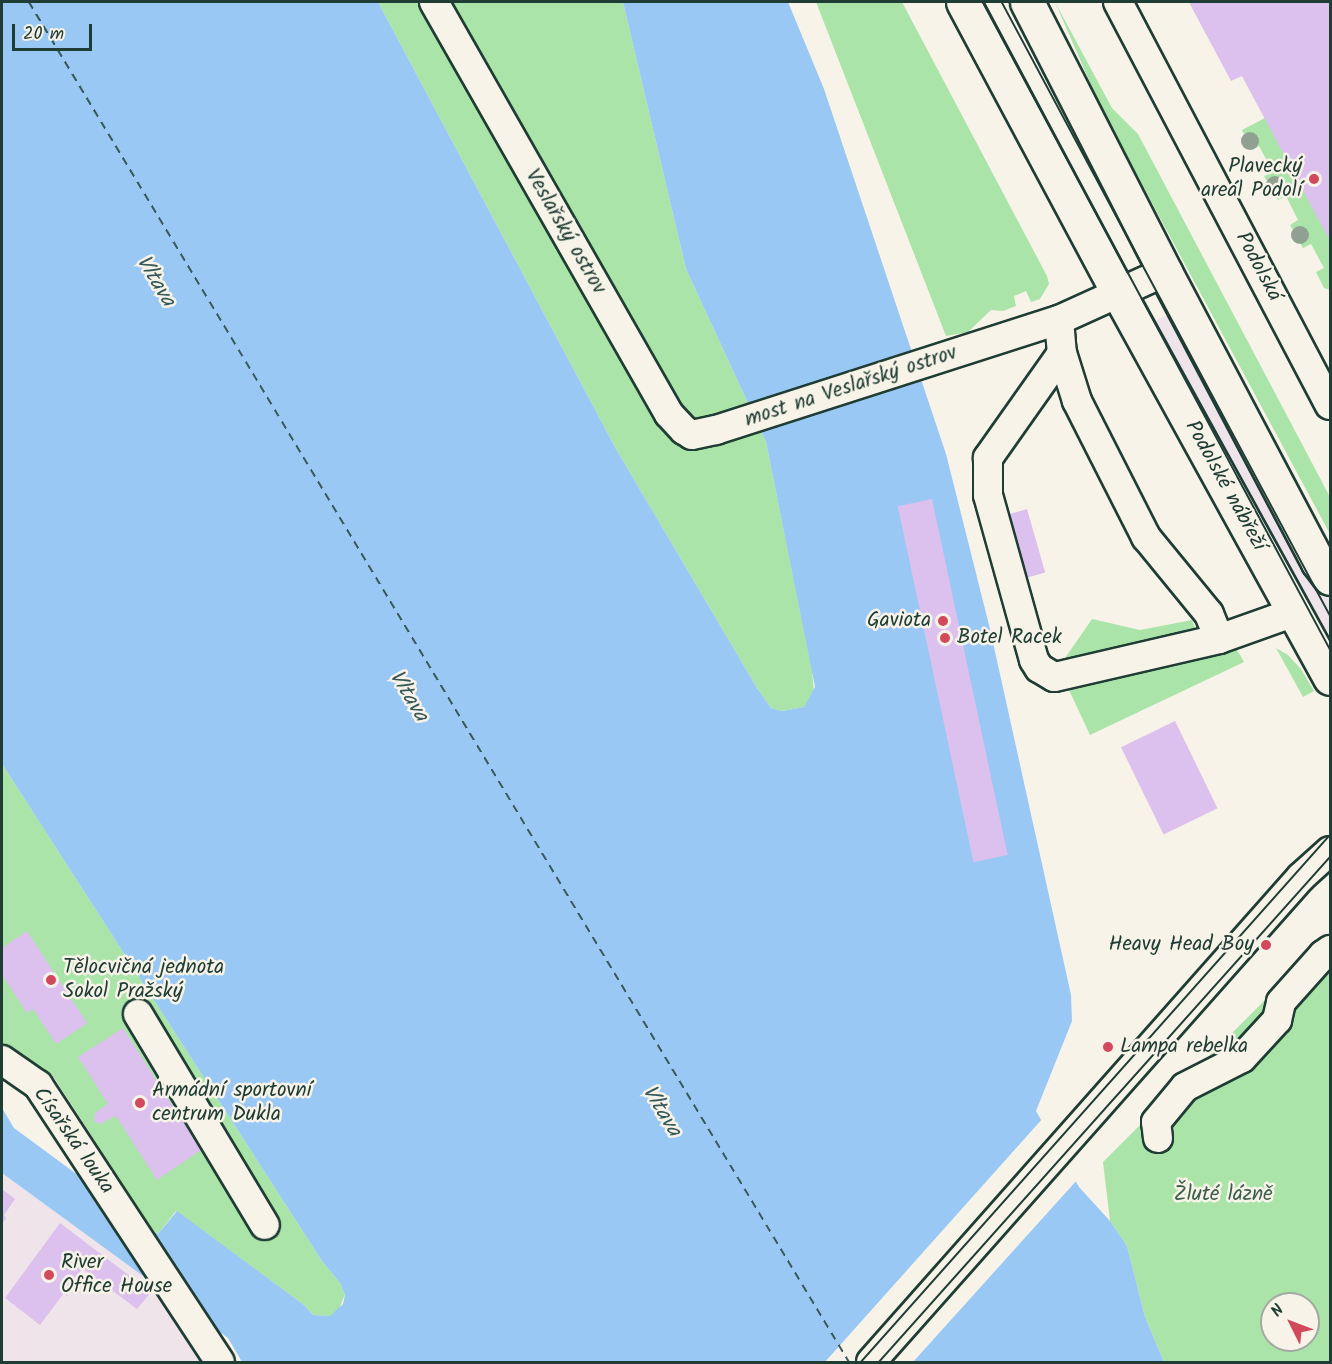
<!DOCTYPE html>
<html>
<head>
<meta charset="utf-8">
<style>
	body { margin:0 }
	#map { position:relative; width:1332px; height:1364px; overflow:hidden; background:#f7f3e8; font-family:Kalam,sans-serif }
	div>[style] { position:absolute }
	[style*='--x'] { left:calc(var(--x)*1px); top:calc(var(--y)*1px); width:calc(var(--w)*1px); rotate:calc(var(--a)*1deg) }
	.built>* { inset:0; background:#efe4ea }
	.green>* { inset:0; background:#abe4a9 }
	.water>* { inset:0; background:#99c8f4 }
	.pier>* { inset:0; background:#f7f3e8 }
	.ferry>* { height:1.5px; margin-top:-0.75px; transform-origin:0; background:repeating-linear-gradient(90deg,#37595a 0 8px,transparent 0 14px) }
	.building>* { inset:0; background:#dcc0ee; transform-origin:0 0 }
	.roads { filter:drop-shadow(2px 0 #1f3d34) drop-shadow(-2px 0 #1f3d34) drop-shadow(0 2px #1f3d34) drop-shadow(0 -2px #1f3d34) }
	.minor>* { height:28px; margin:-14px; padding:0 14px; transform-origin:14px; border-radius:14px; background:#f7f3e8 }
	.major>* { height:33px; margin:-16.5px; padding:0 16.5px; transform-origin:16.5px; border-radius:16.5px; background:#f7f3e8 }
	.tram>* { height:1.5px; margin:-0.75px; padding:0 0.75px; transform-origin:0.75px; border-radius:0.75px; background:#1f3d34 }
	.trees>* { width:18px; height:18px; margin:-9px; border-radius:50%; background:#90a192 }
	.dots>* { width:16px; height:16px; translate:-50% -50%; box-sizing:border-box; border:3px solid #f7f3e8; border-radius:50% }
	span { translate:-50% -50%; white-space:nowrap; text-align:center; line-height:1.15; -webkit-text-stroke:5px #f7f3e8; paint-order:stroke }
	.poi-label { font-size:21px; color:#1f3d34 }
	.right { translate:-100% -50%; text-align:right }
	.left { translate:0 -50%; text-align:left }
	.street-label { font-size:21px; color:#1f3d34 }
	.park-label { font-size:21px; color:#3b5e4b }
	.water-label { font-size:22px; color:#37595a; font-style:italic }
	.frame { position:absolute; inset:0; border:3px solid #1f3d34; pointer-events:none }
	.north { position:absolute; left:1260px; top:1292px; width:60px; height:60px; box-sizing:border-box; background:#f7f3e8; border:2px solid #a1aaa0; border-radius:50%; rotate:312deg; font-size:16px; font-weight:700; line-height:24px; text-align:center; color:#1f3d34 }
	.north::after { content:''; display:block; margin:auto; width:21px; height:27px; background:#d1495b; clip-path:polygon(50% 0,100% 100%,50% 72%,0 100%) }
	.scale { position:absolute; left:12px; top:24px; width:80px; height:27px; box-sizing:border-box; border:3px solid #1f3d34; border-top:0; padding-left:8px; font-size:18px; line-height:21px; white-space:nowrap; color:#1f3d34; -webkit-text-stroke:4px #f7f3e8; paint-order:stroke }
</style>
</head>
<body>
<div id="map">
	<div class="built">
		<i style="clip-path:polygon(1166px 316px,1172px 316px,1230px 414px,1330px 599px,1330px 664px,1153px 326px,1158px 319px)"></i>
		<i style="clip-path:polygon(2px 1173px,139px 1272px,207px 1362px,2px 1362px)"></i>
	</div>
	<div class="green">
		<i style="clip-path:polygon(378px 2px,623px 2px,686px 269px,766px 442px,812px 670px,814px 693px,804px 707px,782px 711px,771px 708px,757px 688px,616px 449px)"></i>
		<i style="clip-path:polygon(816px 2px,902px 2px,1047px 276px,1049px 284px,1040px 299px,1031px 302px,1026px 291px,1014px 296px,1016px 306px,1003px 311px,991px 310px,968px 332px,946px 336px)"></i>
		<i style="clip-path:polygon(1055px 2px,1112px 108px,1138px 134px,1330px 497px,1330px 534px,1102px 110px)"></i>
		<i style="clip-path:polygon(1189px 2px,1330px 2px,1330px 290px,1324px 288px,1316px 272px,1324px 268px,1311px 244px,1303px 248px,1290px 225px,1298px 220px,1286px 196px,1278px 200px,1264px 176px,1273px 172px,1259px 146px,1252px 150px,1242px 130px,1265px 118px,1242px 76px,1212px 45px)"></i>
		<i style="clip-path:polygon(1092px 619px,1140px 630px,1192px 620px,1197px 633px,1077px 659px,1065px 658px)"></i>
		<i style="clip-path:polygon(1234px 645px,1244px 662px,1090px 735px,1069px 690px)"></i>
		<i style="clip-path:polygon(1276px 648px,1288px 655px,1301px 669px,1314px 691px,1303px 697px)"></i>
		<i style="clip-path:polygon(2px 764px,322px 1261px,340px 1283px,345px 1295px,338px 1311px,330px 1316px,313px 1315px,304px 1305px,176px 1211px,158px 1234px,152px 1229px,51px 1073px,2px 1045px)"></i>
		<i style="clip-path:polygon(evenodd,1330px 935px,1330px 1362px,1164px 1362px,1145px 1317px,1127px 1246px,1110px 1221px,1103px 1162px,1330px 935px,1272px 1304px,1308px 1304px,1308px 1340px,1272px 1340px,1272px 1304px)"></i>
	</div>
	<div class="water">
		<i style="clip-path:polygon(2px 2px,378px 2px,616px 449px,757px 688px,771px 708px,782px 711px,804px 707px,815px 687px,766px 442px,686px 269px,623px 2px,788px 2px,824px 89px,946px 454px,990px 629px,1071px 995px,1072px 1021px,1036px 1111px,1079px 1187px,1110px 1221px,1127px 1246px,1145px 1317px,1164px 1362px,242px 1362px,228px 1338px,2px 1173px,2px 1108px,14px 1128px,158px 1234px,177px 1211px,304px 1305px,313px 1315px,330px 1316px,343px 1304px,345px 1295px,340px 1283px,322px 1261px,2px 764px)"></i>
	</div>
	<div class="pier">
		<i style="clip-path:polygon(1043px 1118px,1078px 1179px,913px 1362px,825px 1362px)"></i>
	</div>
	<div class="ferry">
		<i style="--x:29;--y:2;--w:1588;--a:58.91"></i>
	</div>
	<div class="building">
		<i style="clip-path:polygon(1189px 2px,1330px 2px,1330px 241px,1242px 76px,1231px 81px)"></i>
		<i style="left:932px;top:499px;width:364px;height:35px;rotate:78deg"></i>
		<i style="left:1027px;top:509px;width:66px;height:22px;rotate:74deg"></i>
		<i style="left:1175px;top:721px;width:97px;height:60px;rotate:64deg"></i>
		<i style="clip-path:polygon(27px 931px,87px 1023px,56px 1044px,33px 1009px,27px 1013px,2px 975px,2px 948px)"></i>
		<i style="clip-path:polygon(123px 1028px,201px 1150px,157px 1180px,116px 1116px,100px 1124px,94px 1121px,95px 1113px,108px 1104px,78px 1057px)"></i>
		<i style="clip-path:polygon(2px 1189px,15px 1199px,4px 1215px,6px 1218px,2px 1224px)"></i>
		<i style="clip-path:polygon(60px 1223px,151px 1292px,137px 1309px,82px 1268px,67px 1296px,64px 1293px,40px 1325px,5px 1298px)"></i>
	</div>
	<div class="roads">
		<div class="minor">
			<i style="--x:434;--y:2;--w:474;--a:60.3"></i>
			<i style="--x:669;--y:414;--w:22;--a:47"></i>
			<i style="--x:684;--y:430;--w:9;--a:32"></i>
			<i style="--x:692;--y:435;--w:25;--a:-12"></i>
			<i style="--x:716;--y:430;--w:360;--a:-17.8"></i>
			<i style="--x:1059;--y:320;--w:116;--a:-24.4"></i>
			<i style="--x:1118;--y:2;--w:455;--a:62.3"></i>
			<i style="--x:1059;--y:320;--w:33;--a:85"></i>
			<i style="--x:1062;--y:353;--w:50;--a:72.6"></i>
			<i style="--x:1077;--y:401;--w:153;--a:63.1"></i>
			<i style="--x:1146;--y:537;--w:99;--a:50.7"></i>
			<i style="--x:1209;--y:614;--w:27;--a:68"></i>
			<i style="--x:1219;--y:639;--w:169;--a:167"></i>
			<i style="--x:1054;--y:677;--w:17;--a:-149"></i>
			<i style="--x:1039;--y:668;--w:9;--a:-122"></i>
			<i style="--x:1034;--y:660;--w:171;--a:-105.6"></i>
			<i style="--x:988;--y:495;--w:37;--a:-90"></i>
			<i style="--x:988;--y:458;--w:128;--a:-54.8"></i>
			<i style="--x:1219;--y:639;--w:81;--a:-19.6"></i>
			<i style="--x:138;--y:1014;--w:246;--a:59"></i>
			<i style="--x:2;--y:1060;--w:44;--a:34.8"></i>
			<i style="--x:38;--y:1085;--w:331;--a:56.7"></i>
			<i style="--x:1158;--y:1138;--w:16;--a:-97"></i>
			<i style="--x:1156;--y:1122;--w:45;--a:-50.4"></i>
			<i style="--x:1185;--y:1087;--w:64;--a:-27"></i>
			<i style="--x:1242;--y:1058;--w:52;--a:-47.4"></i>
			<i style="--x:1277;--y:1020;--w:18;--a:-77"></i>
			<i style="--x:1281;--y:1002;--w:63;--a:-48.2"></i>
			<i style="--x:1323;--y:955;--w:9;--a:-36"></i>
			<i style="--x:871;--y:1362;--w:648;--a:-48.44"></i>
			<i style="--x:1301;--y:877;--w:39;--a:-42"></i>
		</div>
		<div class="major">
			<i style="--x:963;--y:2;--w:331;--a:61.9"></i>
			<i style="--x:1119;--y:294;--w:438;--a:61.2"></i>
			<i style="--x:1027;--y:2;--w:303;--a:62.9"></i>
			<i style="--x:1165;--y:272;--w:328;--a:62.2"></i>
			<i style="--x:1318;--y:562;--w:20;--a:53"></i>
		</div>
	</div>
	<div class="tram">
		<i style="--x:983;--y:2;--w:734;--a:61.79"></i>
		<i style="--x:1002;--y:2;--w:695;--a:61.85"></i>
		<i style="--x:861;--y:1362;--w:705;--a:-48.33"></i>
		<i style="--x:879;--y:1362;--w:677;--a:-48.23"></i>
	</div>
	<div class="trees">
		<i style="left:1250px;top:141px"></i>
		<i style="left:1275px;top:185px"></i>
		<i style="left:1300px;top:235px"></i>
	</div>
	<div class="dots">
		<i style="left:1314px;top:179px;background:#d1495b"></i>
		<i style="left:943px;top:621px;background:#d1495b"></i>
		<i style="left:945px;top:638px;background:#d1495b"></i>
		<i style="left:1266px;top:945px;background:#d1495b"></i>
		<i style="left:51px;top:980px;background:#d1495b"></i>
		<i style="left:1108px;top:1047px;background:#d1495b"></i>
		<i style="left:140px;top:1103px;background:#d1495b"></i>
		<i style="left:49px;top:1275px;background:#d1495b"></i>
	</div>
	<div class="poi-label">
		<span class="right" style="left:1302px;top:179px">Plavecký<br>areál Podolí</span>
		<span class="right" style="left:931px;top:621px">Gaviota</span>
		<span class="left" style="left:957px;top:638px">Botel Racek</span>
		<span class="right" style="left:1254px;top:945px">Heavy Head Boy</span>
		<span class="left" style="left:63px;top:980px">Tělocvičná jednota<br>Sokol Pražský</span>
		<span class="left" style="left:1120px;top:1047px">Lampa rebelka</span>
		<span class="left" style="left:152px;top:1103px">Armádní sportovní<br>centrum Dukla</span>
		<span class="left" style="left:61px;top:1275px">River<br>Office House</span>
	</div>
	<div class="street-label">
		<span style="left:565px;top:232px;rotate:60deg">Veslařský ostrov</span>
		<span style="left:1258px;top:267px;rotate:62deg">Podolská</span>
		<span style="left:851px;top:387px;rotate:-18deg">most na Veslařský ostrov</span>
		<span style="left:1225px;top:486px;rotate:61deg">Podolské nábřeží</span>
		<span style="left:73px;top:1141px;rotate:55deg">Císařská louka</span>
	</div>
	<div class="park-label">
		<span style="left:1223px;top:1195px">Žluté lázně</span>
	</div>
	<div class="water-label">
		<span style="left:155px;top:281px;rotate:59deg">Vltava</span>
		<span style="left:408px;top:696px;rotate:59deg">Vltava</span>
		<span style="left:661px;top:1111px;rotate:59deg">Vltava</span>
	</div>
	<div class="frame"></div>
	<div class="north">N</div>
	<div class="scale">20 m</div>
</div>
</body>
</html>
